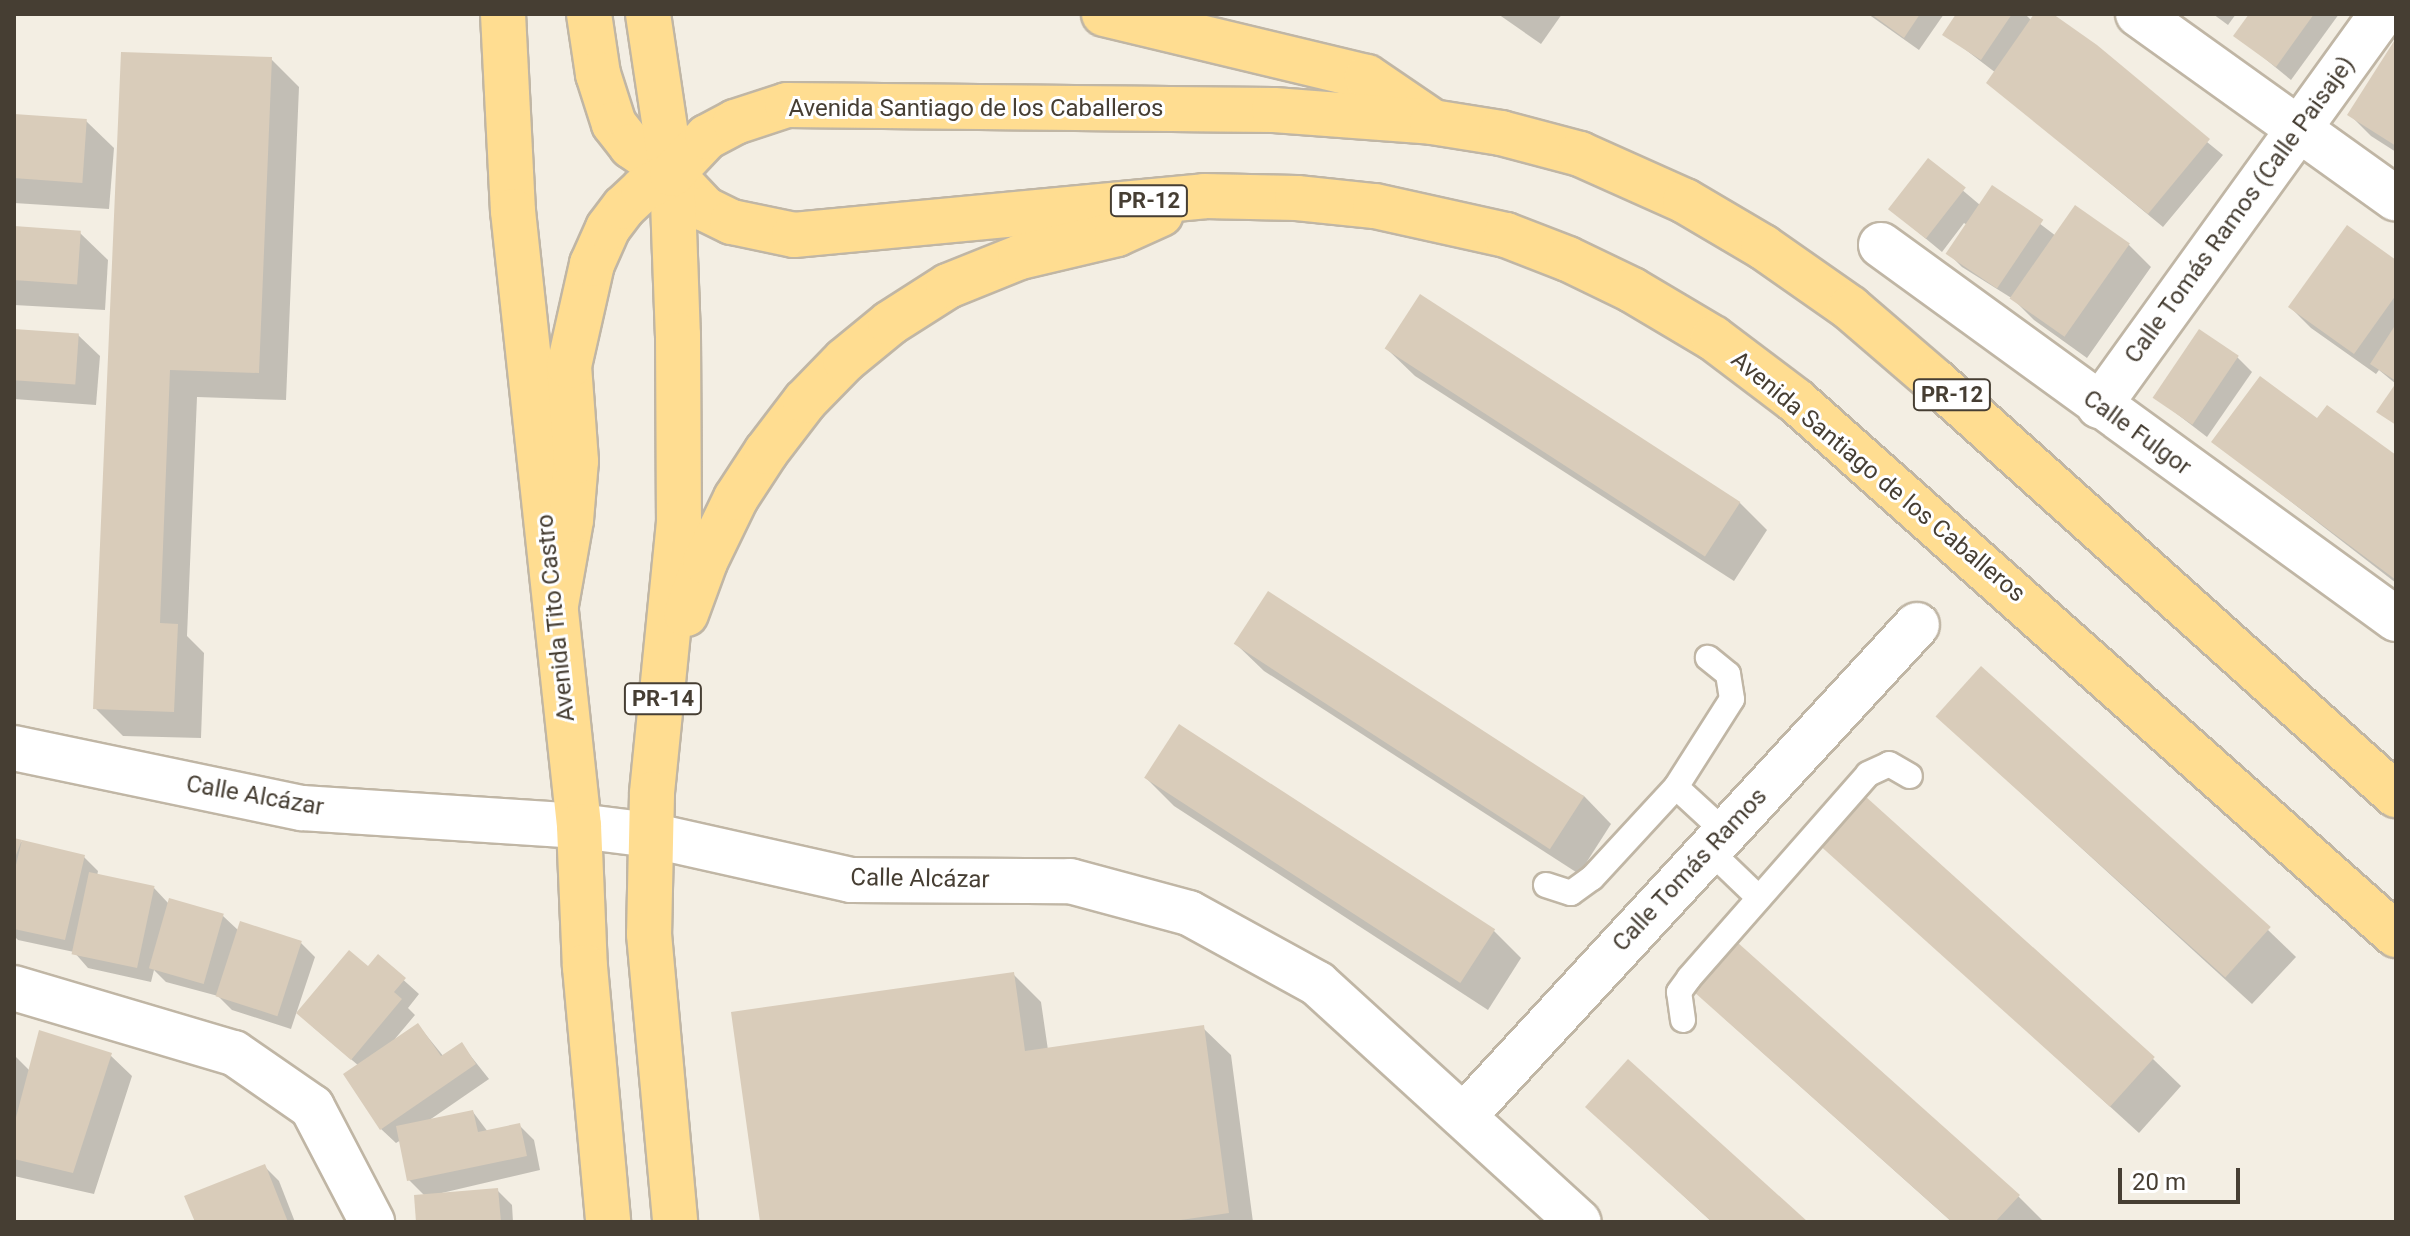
<!DOCTYPE html>
<html>
<head>
<meta charset="utf-8">
<style>
	body { margin:0 }
	#map { position:relative; width:2410px; height:1236px; overflow:hidden; background:#f3eee3; font-family:Roboto,sans-serif }
	div>[style] { position:absolute }
	[style*='--x'] { left:calc(var(--x)*1px); top:calc(var(--y)*1px); width:calc(var(--w)*1px); rotate:calc(var(--a)*1deg) }
	.shadow>* { inset:0; background:#0003 }
	.building>* { inset:0; background:#d9ccba; transform-origin:0 0 }
	.roads { filter:drop-shadow(2px 0 #c0b6a5) drop-shadow(-2px 0 #c0b6a5) drop-shadow(0 2px #c0b6a5) drop-shadow(0 -2px #c0b6a5) }
	.service>* { height:24px; margin:-12px; padding:0 12px; transform-origin:12px; border-radius:12px; background:#fff }
	.minor>* { height:44px; margin:-22px; padding:0 22px; transform-origin:22px; border-radius:22px; background:#fff }
	.primary>* { height:44px; margin:-22px; padding:0 22px; transform-origin:22px; border-radius:22px; background:#ffdd91 }
	span { translate:-50% -50%; white-space:nowrap; text-align:center; line-height:1.15; -webkit-text-stroke:6px #fff; paint-order:stroke }
	.shield-label span { padding:2px 6px; background:#fff; border:2px solid; border-radius:6px; -webkit-text-stroke-width:0 }
	.shield-label { font-size:22px; color:#463e33; font-weight:700 }
	.street-label { font-size:24px; color:#463e33 }
	.frame { position:absolute; inset:0; border:16px solid #463e33; pointer-events:none }
	.scale { position:absolute; left:2118px; top:1168px; width:122px; height:36px; box-sizing:border-box; border:4px solid #463e33; border-top:0; padding-left:10px; font-size:24px; line-height:28px; white-space:nowrap; color:#463e33; -webkit-text-stroke:6px #fff; paint-order:stroke }
</style>
</head>
<body>
<div id="map">
	<div class="shadow">
		<i style="clip-path:polygon(1498px 14px,1562px 14px,1541px 44px)"></i>
		<i style="clip-path:polygon(1868px 14px,1944px 14px,1919px 50px)"></i>
		<i style="clip-path:polygon(1959px 14px,2025px 14px,2032px 21px,2036px 14px,2050px 14px,2223px 155px,2163px 227px,1989px 83px,1996px 73px,1945px 34px)"></i>
		<i style="clip-path:polygon(2213px 14px,2236px 14px,2228px 25px)"></i>
		<i style="clip-path:polygon(2251px 14px,2339px 14px,2291px 80px,2236px 35px)"></i>
		<i style="clip-path:polygon(2396px 42px,2396px 152px,2371px 136px,2350px 115px)"></i>
		<i style="clip-path:polygon(123px 54px,271px 59px,299px 87px,286px 400px,197px 397px,187px 636px,204px 653px,201px 738px,123px 736px,95px 708px)"></i>
		<i style="clip-path:polygon(14px 116px,86px 121px,114px 148px,109px 209px,14px 203px)"></i>
		<i style="clip-path:polygon(1928px 161px,1980px 205px,1993px 188px,2056px 236px,2075px 208px,2129px 245px,2151px 267px,2087px 358px,2034px 320px,2013px 299px,1962px 267px,1948px 253px,1967px 225px,1964px 223px,1942px 252px,1890px 209px)"></i>
		<i style="clip-path:polygon(14px 228px,80px 233px,108px 260px,105px 310px,14px 305px)"></i>
		<i style="clip-path:polygon(2396px 263px,2396px 384px,2379px 370px,2376px 374px,2311px 328px,2290px 307px)"></i>
		<i style="clip-path:polygon(14px 331px,78px 335px,100px 356px,96px 405px,14px 399px)"></i>
		<i style="clip-path:polygon(1387px 349px,1739px 502px,1767px 530px,1734px 581px,1415px 376px)"></i>
		<i style="clip-path:polygon(2237px 357px,2252px 372px,2207px 437px,2155px 397px)"></i>
		<i style="clip-path:polygon(2317px 421px,2396px 457px,2396px 583px,2214px 442px)"></i>
		<i style="clip-path:polygon(1236px 644px,1584px 796px,1611px 824px,1579px 874px,1264px 671px)"></i>
		<i style="clip-path:polygon(1938px 717px,2268px 930px,2296px 957px,2252px 1004px)"></i>
		<i style="clip-path:polygon(1146px 778px,1494px 931px,1521px 958px,1488px 1010px,1174px 806px)"></i>
		<i style="clip-path:polygon(14px 840px,84px 857px,98px 871px,97px 876px,154px 888px,169px 904px,223px 916px,239px 931px,301px 943px,315px 957px,291px 1029px,232px 1010px,218px 996px,166px 982px,154px 970px,151px 982px,88px 968px,74px 952px,18px 940px,14px 936px)"></i>
		<i style="clip-path:polygon(1823px 845px,2153px 1059px,2181px 1086px,2139px 1133px)"></i>
		<i style="clip-path:polygon(378px 957px,419px 994px,408px 1008px,415px 1015px,394px 1040px,418px 1025px,444px 1057px,462px 1045px,489px 1079px,428px 1121px,473px 1112px,488px 1132px,519px 1125px,534px 1140px,540px 1170px,429px 1196px,497px 1190px,512px 1205px,513px 1222px,418px 1222px,425px 1196px,409px 1180px,401px 1140px,396px 1143px,381px 1129px,359px 1066px,313px 1027px)"></i>
		<i style="clip-path:polygon(1014px 975px,1041px 1002px,1048px 1050px,1203px 1028px,1231px 1055px,1253px 1222px,762px 1222px)"></i>
		<i style="clip-path:polygon(1724px 1018px,2018px 1196px,2044px 1222px,1952px 1222px)"></i>
		<i style="clip-path:polygon(14px 1055px,30px 1071px,110px 1055px,132px 1076px,94px 1194px,14px 1176px)"></i>
		<i style="clip-path:polygon(1587px 1107px,1805px 1222px,1712px 1222px)"></i>
		<i style="clip-path:polygon(264px 1166px,279px 1181px,295px 1222px,197px 1222px)"></i>
	</div>
	<div class="building">
		<i style="clip-path:polygon(1871px 14px,1920px 14px,1904px 38px)"></i>
		<i style="clip-path:polygon(1956px 14px,2012px 14px,1981px 60px,1942px 35px)"></i>
		<i style="clip-path:polygon(2034px 14px,2053px 14px,2097px 45px,2210px 139px,2148px 214px,1986px 83px)"></i>
		<i style="clip-path:polygon(2249px 14px,2314px 14px,2276px 67px,2233px 36px)"></i>
		<i style="clip-path:polygon(2396px 38px,2396px 146px,2347px 115px)"></i>
		<i style="clip-path:polygon(121px 52px,272px 57px,259px 373px,170px 370px,160px 623px,178px 624px,174px 712px,93px 709px)"></i>
		<i style="left:14px;top:114px;width:73px;height:64px;rotate:4deg"></i>
		<i style="left:1928px;top:158px;width:48px;height:65px;rotate:38deg"></i>
		<i style="left:1992px;top:185px;width:62px;height:83px;rotate:34deg"></i>
		<i style="left:2075px;top:205px;width:67px;height:114px;rotate:35deg"></i>
		<i style="clip-path:polygon(2347px 225px,2396px 260px,2396px 295px,2354px 354px,2288px 307px)"></i>
		<i style="left:14px;top:226px;width:67px;height:54px;rotate:4deg"></i>
		<i style="left:1420px;top:294px;width:382px;height:65px;rotate:33deg"></i>
		<i style="clip-path:polygon(2396px 324px,2396px 381px,2370px 364px)"></i>
		<i style="left:14px;top:329px;width:65px;height:51px;rotate:4deg"></i>
		<i style="left:2199px;top:329px;width:48px;height:83px;rotate:34deg"></i>
		<i style="clip-path:polygon(2260px 376px,2317px 418px,2327px 405px,2396px 455px,2396px 580px,2211px 442px)"></i>
		<i style="clip-path:polygon(2396px 383px,2396px 425px,2376px 412px)"></i>
		<i style="left:1268px;top:591px;width:377px;height:63px;rotate:33deg"></i>
		<i style="left:1981px;top:666px;width:390px;height:68px;rotate:42deg"></i>
		<i style="left:1179px;top:724px;width:377px;height:64px;rotate:33deg"></i>
		<i style="left:1865px;top:796px;width:390px;height:67px;rotate:42deg"></i>
		<i style="clip-path:polygon(14px 838px,85px 855px,65px 940px,14px 929px,14px 873px,22px 840px,14px 860px)"></i>
		<i style="left:89px;top:872px;width:67px;height:84px;rotate:12deg"></i>
		<i style="left:169px;top:898px;width:57px;height:73px;rotate:16deg"></i>
		<i style="left:240px;top:921px;width:65px;height:79px;rotate:18deg"></i>
		<i style="clip-path:polygon(1737px 942px,2020px 1195px,1995px 1222px,1952px 1222px,1693px 991px)"></i>
		<i style="clip-path:polygon(349px 950px,368px 966px,378px 954px,406px 978px,394px 992px,402px 999px,351px 1060px,296px 1013px)"></i>
		<i style="clip-path:polygon(1014px 972px,1025px 1051px,1204px 1025px,1229px 1213px,1167px 1222px,760px 1222px,731px 1012px)"></i>
		<i style="clip-path:polygon(418px 1023px,441px 1056px,462px 1042px,476px 1064px,380px 1130px,343px 1074px)"></i>
		<i style="clip-path:polygon(39px 1030px,112px 1053px,73px 1173px,14px 1159px,14px 1125px)"></i>
		<i style="clip-path:polygon(1628px 1059px,1808px 1222px,1712px 1222px,1585px 1107px)"></i>
		<i style="clip-path:polygon(473px 1110px,478px 1132px,520px 1123px,527px 1156px,407px 1181px,396px 1126px)"></i>
		<i style="clip-path:polygon(265px 1164px,288px 1222px,195px 1222px,184px 1196px)"></i>
		<i style="clip-path:polygon(498px 1188px,501px 1222px,416px 1222px,414px 1195px)"></i>
	</div>
	<div class="roads">
		<div class="service">
			<i style="--x:1676;--y:787;--w:104;--a:-57.5"></i>
			<i style="--x:1732;--y:699;--w:25;--a:-99"></i>
			<i style="--x:1728;--y:674;--w:26;--a:-141"></i>
			<i style="--x:1709;--y:850;--w:69;--a:43.8"></i>
			<i style="--x:1546;--y:885;--w:26;--a:18"></i>
			<i style="--x:1571;--y:893;--w:26;--a:-36"></i>
			<i style="--x:1592;--y:878;--w:124;--a:-47.3"></i>
			<i style="--x:1676;--y:787;--w:67;--a:42.6"></i>
			<i style="--x:1683;--y:1020;--w:28;--a:-98"></i>
			<i style="--x:1679;--y:992;--w:17;--a:-54"></i>
			<i style="--x:1689;--y:978;--w:271;--a:-48.7"></i>
			<i style="--x:1868;--y:774;--w:23;--a:-25"></i>
			<i style="--x:1889;--y:764;--w:24;--a:30"></i>
		</div>
		<div class="minor">
			<i style="--x:2138;--y:14;--w:317;--a:35.6"></i>
			<i style="--x:1881;--y:245;--w:636;--a:35.99"></i>
			<i style="--x:2099;--y:406;--w:483;--a:-54.2"></i>
			<i style="--x:14;--y:748;--w:294;--a:11.8"></i>
			<i style="--x:302;--y:808;--w:278;--a:3.7"></i>
			<i style="--x:579;--y:826;--w:72;--a:7.2"></i>
			<i style="--x:650;--y:835;--w:206;--a:12.6"></i>
			<i style="--x:851;--y:880;--w:219;--a:0.3"></i>
			<i style="--x:1070;--y:881;--w:123;--a:15.1"></i>
			<i style="--x:1189;--y:913;--w:147;--a:28.8"></i>
			<i style="--x:1318;--y:984;--w:353;--a:42.4"></i>
			<i style="--x:14;--y:988;--w:229;--a:16.5"></i>
			<i style="--x:234;--y:1053;--w:95;--a:34.7"></i>
			<i style="--x:312;--y:1107;--w:130;--a:62.4"></i>
			<i style="--x:1464;--y:1116;--w:668;--a:-47.31"></i>
		</div>
		<div class="primary">
			<i style="--x:503;--y:14;--w:197;--a:87.1"></i>
			<i style="--x:513;--y:211;--w:619;--a:83.87"></i>
			<i style="--x:579;--y:826;--w:141;--a:87.6"></i>
			<i style="--x:585;--y:967;--w:256;--a:84.8"></i>
			<i style="--x:589;--y:14;--w:61;--a:81.5"></i>
			<i style="--x:598;--y:74;--w:52;--a:72.3"></i>
			<i style="--x:614;--y:124;--w:28;--a:52"></i>
			<i style="--x:631;--y:146;--w:50;--a:34.3"></i>
			<i style="--x:672;--y:174;--w:48;--a:46.7"></i>
			<i style="--x:705;--y:209;--w:30;--a:26"></i>
			<i style="--x:732;--y:222;--w:63;--a:11.8"></i>
			<i style="--x:794;--y:235;--w:412;--a:-5.4"></i>
			<i style="--x:1204;--y:196;--w:93;--a:1.2"></i>
			<i style="--x:1297;--y:198;--w:78;--a:5.9"></i>
			<i style="--x:1375;--y:206;--w:134;--a:12.5"></i>
			<i style="--x:1506;--y:235;--w:66;--a:21.2"></i>
			<i style="--x:1568;--y:259;--w:71;--a:25.8"></i>
			<i style="--x:1632;--y:290;--w:94;--a:30.7"></i>
			<i style="--x:1713;--y:338;--w:103;--a:37.1"></i>
			<i style="--x:1795;--y:400;--w:805;--a:41.67"></i>
			<i style="--x:648;--y:14;--w:162;--a:81.5"></i>
			<i style="--x:672;--y:174;--w:161;--a:87.9"></i>
			<i style="--x:678;--y:335;--w:187;--a:89.7"></i>
			<i style="--x:679;--y:522;--w:273;--a:95.7"></i>
			<i style="--x:652;--y:794;--w:140;--a:91.2"></i>
			<i style="--x:649;--y:934;--w:289;--a:84.8"></i>
			<i style="--x:1104;--y:14;--w:270;--a:13.5"></i>
			<i style="--x:1367;--y:77;--w:76;--a:34.3"></i>
			<i style="--x:556;--y:605;--w:86;--a:-80"></i>
			<i style="--x:571;--y:520;--w:59;--a:-85.2"></i>
			<i style="--x:576;--y:461;--w:95;--a:-94.2"></i>
			<i style="--x:569;--y:366;--w:105;--a:-77.3"></i>
			<i style="--x:592;--y:264;--w:39;--a:-66"></i>
			<i style="--x:608;--y:228;--w:26;--a:-53"></i>
			<i style="--x:624;--y:207;--w:26;--a:-43"></i>
			<i style="--x:643;--y:189;--w:33;--a:-27"></i>
			<i style="--x:672;--y:174;--w:51;--a:-46.6"></i>
			<i style="--x:707;--y:137;--w:32;--a:-28"></i>
			<i style="--x:735;--y:122;--w:55;--a:-18.1"></i>
			<i style="--x:787;--y:105;--w:487;--a:0.6"></i>
			<i style="--x:1274;--y:110;--w:158;--a:4.3"></i>
			<i style="--x:1432;--y:122;--w:70;--a:9.1"></i>
			<i style="--x:1501;--y:133;--w:82;--a:14.9"></i>
			<i style="--x:1580;--y:154;--w:115;--a:24.1"></i>
			<i style="--x:1685;--y:201;--w:91;--a:30.5"></i>
			<i style="--x:1763;--y:247;--w:106;--a:35"></i>
			<i style="--x:1850;--y:308;--w:112;--a:40.7"></i>
			<i style="--x:1935;--y:381;--w:620;--a:41.93"></i>
			<i style="--x:686;--y:614;--w:55;--a:-69.9"></i>
			<i style="--x:705;--y:562;--w:71;--a:-64.2"></i>
			<i style="--x:736;--y:498;--w:55;--a:-56.9"></i>
			<i style="--x:766;--y:452;--w:64;--a:-52.6"></i>
			<i style="--x:805;--y:401;--w:57;--a:-45.7"></i>
			<i style="--x:845;--y:360;--w:58;--a:-39.4"></i>
			<i style="--x:890;--y:323;--w:69;--a:-32.5"></i>
			<i style="--x:948;--y:286;--w:78;--a:-21.9"></i>
			<i style="--x:1020;--y:257;--w:100;--a:-13.3"></i>
			<i style="--x:1117;--y:234;--w:48;--a:-24.4"></i>
		</div>
	</div>
	<div class="shield-label">
		<span style="left:1149px;top:201px">PR-12</span>
		<span style="left:1952px;top:395px">PR-12</span>
		<span style="left:663px;top:699px">PR-14</span>
	</div>
	<div class="street-label">
		<span style="left:976px;top:109px">Avenida Santiago de los Caballeros</span>
		<span style="left:2240px;top:210px;rotate:-54deg">Calle Tomás Ramos (Calle Paisaje)</span>
		<span style="left:2137px;top:433px;rotate:36deg">Calle Fulgor</span>
		<span style="left:1878px;top:477px;rotate:40deg">Avenida Santiago de los Caballeros</span>
		<span style="left:556px;top:618px;rotate:-96deg">Avenida Tito Castro</span>
		<span style="left:255px;top:796px;rotate:10deg">Calle Alcázar</span>
		<span style="left:1690px;top:870px;rotate:-47deg">Calle Tomás Ramos</span>
		<span style="left:920px;top:879px;rotate:1deg">Calle Alcázar</span>
	</div>
	<div class="frame"></div>
	<div class="scale">20 m</div>
</div>
</body>
</html>
